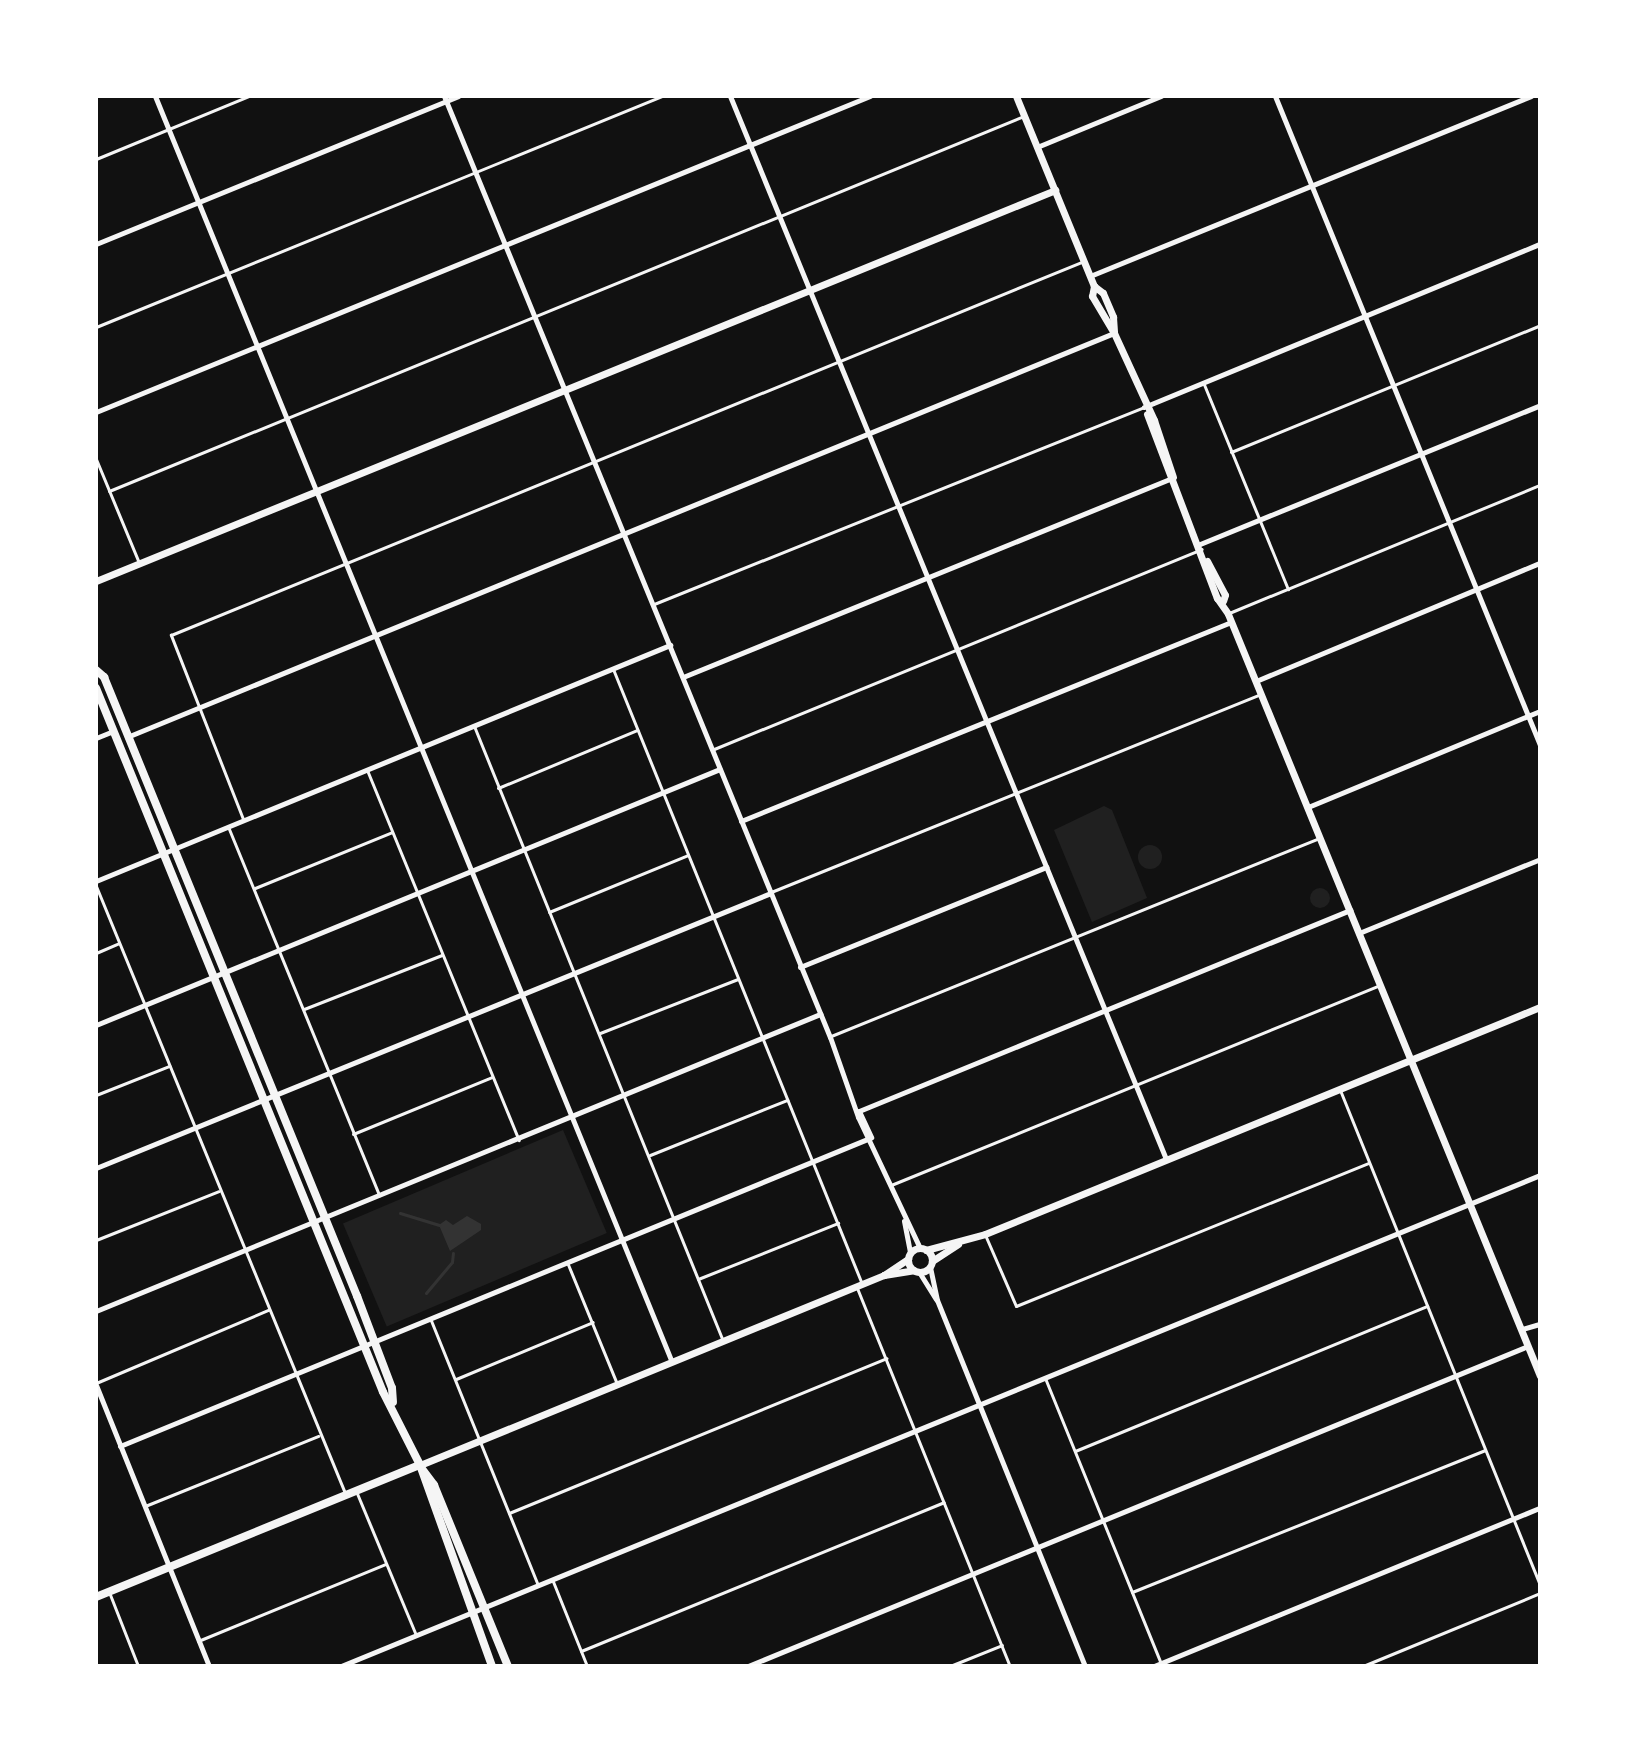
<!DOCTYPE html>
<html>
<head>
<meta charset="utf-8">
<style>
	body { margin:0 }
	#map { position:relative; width:1636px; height:1762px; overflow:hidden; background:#111; font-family:Karla,sans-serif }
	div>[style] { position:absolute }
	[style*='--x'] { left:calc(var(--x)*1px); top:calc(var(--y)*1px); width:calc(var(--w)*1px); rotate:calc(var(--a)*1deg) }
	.green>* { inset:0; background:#202020; transform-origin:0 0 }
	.round { border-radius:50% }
	.water>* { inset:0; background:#333 }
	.stream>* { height:3px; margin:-1.5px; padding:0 1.5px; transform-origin:1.5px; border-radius:1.5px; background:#333 }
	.service>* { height:3px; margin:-1.5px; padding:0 1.5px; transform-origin:1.5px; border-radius:1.5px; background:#f5f5f5 }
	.minor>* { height:5px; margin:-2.5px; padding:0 2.5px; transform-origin:2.5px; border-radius:2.5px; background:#f5f5f5 }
	.tertiary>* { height:7px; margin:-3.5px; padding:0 3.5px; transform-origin:3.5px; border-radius:3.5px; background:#f5f5f5 }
	.tertiary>.ring { margin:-3.5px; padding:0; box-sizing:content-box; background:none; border:7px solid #f5f5f5; border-radius:50% }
	.secondary>* { height:8px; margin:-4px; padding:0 4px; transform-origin:4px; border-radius:4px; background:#f5f5f5 }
	.primary>* { height:8px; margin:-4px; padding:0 4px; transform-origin:4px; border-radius:4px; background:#f5f5f5 }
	span { translate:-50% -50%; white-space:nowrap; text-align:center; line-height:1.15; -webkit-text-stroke:7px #fff; paint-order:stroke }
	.frame { position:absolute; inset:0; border:98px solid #fff; pointer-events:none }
</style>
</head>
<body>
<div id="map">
	<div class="green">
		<i style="clip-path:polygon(1104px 806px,1112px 810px,1147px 898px,1092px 922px,1054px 830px)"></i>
		<i class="round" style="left:1138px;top:845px;width:24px;height:24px"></i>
		<i class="round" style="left:1310px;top:888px;width:20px;height:20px"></i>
		<i style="left:563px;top:1130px;width:112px;height:239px;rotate:67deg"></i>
	</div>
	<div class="water">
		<i style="clip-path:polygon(467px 1216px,481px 1224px,481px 1230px,450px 1251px,439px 1225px,446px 1220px,453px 1225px)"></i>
	</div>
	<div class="stream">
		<i style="--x:400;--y:1213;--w:41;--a:17.1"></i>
		<i style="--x:426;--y:1293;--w:40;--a:-50"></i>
		<i style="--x:452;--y:1262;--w:9;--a:-84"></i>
	</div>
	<div class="service">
		<i style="--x:96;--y:159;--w:165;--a:-22.4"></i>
		<i style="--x:96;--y:327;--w:611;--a:-22.2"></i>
		<i style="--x:1203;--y:382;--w:224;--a:67.7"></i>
		<i style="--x:1231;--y:452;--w:334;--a:-22.3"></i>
		<i style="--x:96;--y:459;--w:113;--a:67.5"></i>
		<i style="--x:109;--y:491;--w:989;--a:-22.29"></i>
		<i style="--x:654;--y:604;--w:528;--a:-21.9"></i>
		<i style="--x:1229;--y:613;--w:336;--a:-22.4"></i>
		<i style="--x:613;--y:669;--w:663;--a:67.96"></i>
		<i style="--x:474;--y:726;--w:663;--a:67.96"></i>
		<i style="--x:714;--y:749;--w:527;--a:-22.29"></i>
		<i style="--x:367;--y:770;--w:400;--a:67.7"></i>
		<i style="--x:498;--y:788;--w:151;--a:-22.6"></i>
		<i style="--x:243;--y:819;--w:198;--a:-111.4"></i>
		<i style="--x:171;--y:635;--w:987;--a:-22.28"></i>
		<i style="--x:229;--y:829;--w:396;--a:67.7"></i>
		<i style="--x:96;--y:886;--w:656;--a:67.7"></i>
		<i style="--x:255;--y:888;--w:148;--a:-22.2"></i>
		<i style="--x:771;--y:892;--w:528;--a:-22"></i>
		<i style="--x:549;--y:912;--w:150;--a:-22.3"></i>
		<i style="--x:96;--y:953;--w:25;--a:-23"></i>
		<i style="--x:304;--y:1009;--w:148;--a:-21.4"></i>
		<i style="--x:600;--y:1033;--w:148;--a:-21.4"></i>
		<i style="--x:831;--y:1036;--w:524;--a:-22.07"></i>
		<i style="--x:1340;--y:1090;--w:534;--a:68"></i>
		<i style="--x:96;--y:1095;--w:79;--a:-21.7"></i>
		<i style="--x:353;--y:1134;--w:150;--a:-22.3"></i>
		<i style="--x:650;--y:1155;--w:148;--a:-21.9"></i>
		<i style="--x:891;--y:1185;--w:528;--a:-22.24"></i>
		<i style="--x:986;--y:1237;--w:75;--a:66.5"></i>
		<i style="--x:1016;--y:1306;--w:380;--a:-22.1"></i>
		<i style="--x:96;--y:1240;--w:132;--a:-21.7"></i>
		<i style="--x:567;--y:1262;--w:132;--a:67.7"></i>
		<i style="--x:698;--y:1279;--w:151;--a:-21.8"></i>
		<i style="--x:857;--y:1288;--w:408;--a:68"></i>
		<i style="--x:430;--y:1318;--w:288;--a:68"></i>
		<i style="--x:1045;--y:1378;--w:311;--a:67.9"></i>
		<i style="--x:456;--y:1379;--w:148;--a:-22.6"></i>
		<i style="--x:96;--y:1383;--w:187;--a:-23"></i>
		<i style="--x:1075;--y:1451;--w:381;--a:-22.4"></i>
		<i style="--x:356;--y:1491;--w:156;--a:67.4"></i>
		<i style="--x:145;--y:1506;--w:187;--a:-22"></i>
		<i style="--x:509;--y:1513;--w:408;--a:-22.3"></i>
		<i style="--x:552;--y:1579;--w:94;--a:68.1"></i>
		<i style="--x:109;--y:1592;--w:79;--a:68.6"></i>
		<i style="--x:1132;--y:1592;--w:380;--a:-21.9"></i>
		<i style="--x:198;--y:1641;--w:203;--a:-22.3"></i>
		<i style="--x:581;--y:1651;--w:392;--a:-22.3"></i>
		<i style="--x:950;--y:1666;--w:56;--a:-22"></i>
		<i style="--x:1363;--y:1666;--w:191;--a:-22.4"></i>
	</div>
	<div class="minor">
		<i style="--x:155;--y:96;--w:1367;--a:67.79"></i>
		<i style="--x:444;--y:96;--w:1017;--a:67.7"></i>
		<i style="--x:830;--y:1037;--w:85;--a:70.7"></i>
		<i style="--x:858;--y:1117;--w:145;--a:64.7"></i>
		<i style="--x:730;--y:96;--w:1149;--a:67.7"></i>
		<i style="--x:1275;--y:96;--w:701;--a:67.79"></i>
		<i style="--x:1037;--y:147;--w:134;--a:-22.4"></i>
		<i style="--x:96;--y:244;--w:391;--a:-22.2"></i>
		<i style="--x:1090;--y:276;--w:476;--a:-22.2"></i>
		<i style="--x:1144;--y:407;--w:428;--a:-22.4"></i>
		<i style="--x:96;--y:412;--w:836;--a:-22.21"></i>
		<i style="--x:1200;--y:544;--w:367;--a:-22.2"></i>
		<i style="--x:683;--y:677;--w:528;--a:-22.14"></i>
		<i style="--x:1256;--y:681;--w:308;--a:-22.6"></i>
		<i style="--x:127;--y:737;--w:1066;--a:-22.26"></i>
		<i style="--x:96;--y:738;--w:18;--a:-22"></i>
		<i style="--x:1308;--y:807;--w:251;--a:-22.5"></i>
		<i style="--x:741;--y:821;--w:529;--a:-22.1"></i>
		<i style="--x:96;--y:881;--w:621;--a:-22.35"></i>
		<i style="--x:1359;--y:933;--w:196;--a:-22.2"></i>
		<i style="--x:800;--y:967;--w:266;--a:-22.1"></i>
		<i style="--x:96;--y:1025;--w:674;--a:-22.31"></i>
		<i style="--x:859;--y:1111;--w:531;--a:-22.26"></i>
		<i style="--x:859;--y:1111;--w:29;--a:65"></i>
		<i style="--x:96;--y:1168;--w:729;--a:-22.17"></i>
		<i style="--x:904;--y:1221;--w:32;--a:79"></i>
		<i style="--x:930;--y:1267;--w:34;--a:78"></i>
		<i style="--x:937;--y:1300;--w:395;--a:68"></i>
		<i style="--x:919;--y:1272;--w:32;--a:58"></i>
		<i style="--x:96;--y:1311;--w:783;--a:-22.3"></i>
		<i style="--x:1522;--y:1329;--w:19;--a:-16"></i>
		<i style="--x:96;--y:1385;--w:303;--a:68.1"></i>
		<i style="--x:120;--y:1446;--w:811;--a:-22.33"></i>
		<i style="--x:341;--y:1666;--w:1296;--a:-22.27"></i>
		<i style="--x:748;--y:1666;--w:843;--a:-22.31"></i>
		<i style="--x:1154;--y:1666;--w:417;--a:-22.3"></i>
	</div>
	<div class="tertiary">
		<i style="--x:1016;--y:96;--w:205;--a:67.7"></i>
		<i style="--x:1094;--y:286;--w:11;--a:38"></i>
		<i style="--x:1103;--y:293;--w:26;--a:67"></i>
		<i style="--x:1113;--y:317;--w:16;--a:86"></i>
		<i style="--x:1114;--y:333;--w:96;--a:65.3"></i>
		<i style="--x:1154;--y:420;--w:60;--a:71.6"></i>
		<i style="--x:1094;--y:286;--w:10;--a:101"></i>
		<i style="--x:1092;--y:296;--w:43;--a:59.3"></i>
		<i style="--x:1147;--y:414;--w:197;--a:69.2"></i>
		<i style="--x:1217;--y:598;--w:19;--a:55"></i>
		<i style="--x:1228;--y:614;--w:823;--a:67.73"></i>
		<i style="--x:1207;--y:561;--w:38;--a:62"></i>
		<i style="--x:1225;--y:595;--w:6;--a:108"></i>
		<i style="--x:96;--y:581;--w:1036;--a:-22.18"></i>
		<i class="ring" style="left:908px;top:1248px;width:17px;height:17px"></i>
		<i style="--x:926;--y:1250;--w:61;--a:-15.2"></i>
		<i style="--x:985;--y:1234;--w:600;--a:-22.25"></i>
		<i style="--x:932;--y:1261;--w:31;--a:-33"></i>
		<i style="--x:884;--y:1275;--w:29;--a:-34"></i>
		<i style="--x:420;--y:1465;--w:501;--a:-22.27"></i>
		<i style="--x:884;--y:1275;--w:30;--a:-9"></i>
	</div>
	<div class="secondary">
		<i style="--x:96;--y:1597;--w:350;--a:-22.2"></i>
	</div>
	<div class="primary">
		<i style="--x:96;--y:670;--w:11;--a:41"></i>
		<i style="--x:104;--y:677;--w:669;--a:67.77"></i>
		<i style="--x:357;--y:1296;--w:98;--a:69.2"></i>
		<i style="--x:392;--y:1388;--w:14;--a:86"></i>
		<i style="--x:96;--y:688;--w:760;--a:67.82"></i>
		<i style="--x:383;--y:1392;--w:82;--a:63.1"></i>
		<i style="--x:420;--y:1465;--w:214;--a:70.3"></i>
		<i style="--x:422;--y:1469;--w:20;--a:53"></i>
		<i style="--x:434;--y:1485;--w:196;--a:67.8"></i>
	</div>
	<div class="frame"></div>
</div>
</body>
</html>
